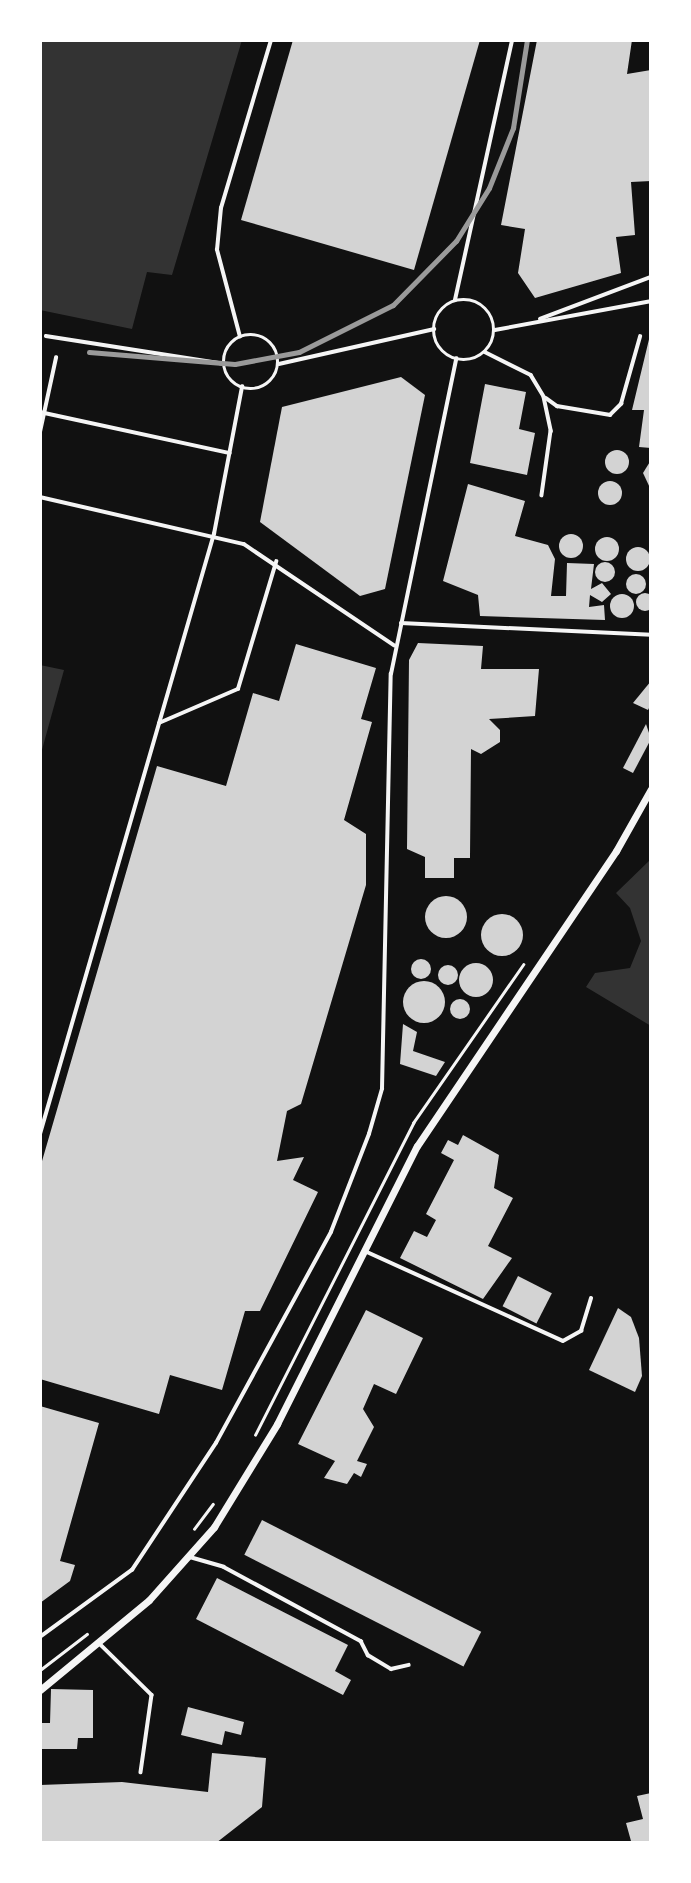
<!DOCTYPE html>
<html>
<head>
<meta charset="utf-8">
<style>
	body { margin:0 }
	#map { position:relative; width:691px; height:1883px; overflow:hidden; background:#111; font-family:Manrope,sans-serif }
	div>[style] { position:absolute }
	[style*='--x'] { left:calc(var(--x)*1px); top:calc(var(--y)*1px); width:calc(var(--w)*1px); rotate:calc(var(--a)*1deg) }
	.water>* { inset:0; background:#333 }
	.building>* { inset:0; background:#d3d3d3; transform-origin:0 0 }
	.round { border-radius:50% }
	.path>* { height:2.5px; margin:-1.25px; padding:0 1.25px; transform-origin:1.25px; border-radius:1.25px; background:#f5f5f5 }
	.service>* { height:3.5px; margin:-1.75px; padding:0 1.75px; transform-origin:1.75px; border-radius:1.75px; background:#f5f5f5 }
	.service>.ring { margin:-1.75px; padding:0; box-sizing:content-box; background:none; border:3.5px solid #f5f5f5; border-radius:50% }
	.minor>* { height:7px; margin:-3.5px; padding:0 3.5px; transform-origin:3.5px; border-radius:3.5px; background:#f5f5f5 }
	.rail>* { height:5px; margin:-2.5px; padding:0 2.5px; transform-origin:2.5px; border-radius:2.5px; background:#9a9a9a }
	span { translate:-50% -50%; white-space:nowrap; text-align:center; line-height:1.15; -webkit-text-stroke:5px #fff; paint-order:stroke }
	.frame { position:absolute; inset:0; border:42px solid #fff; pointer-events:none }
</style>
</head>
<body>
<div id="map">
	<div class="water">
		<i style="clip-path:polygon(40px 40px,242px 40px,172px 275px,147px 272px,132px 329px,40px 310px)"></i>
		<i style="clip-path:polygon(40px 665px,64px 670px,40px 757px)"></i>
		<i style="clip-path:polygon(651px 859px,651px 1026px,586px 987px,595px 973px,630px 968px,641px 941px,630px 908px,616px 893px)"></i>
	</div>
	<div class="building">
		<i style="clip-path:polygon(293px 40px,480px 40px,414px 270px,241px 220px)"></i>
		<i style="clip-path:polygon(537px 40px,632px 40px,627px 74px,651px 70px,651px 181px,631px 182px,635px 235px,616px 237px,621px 273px,535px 298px,518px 273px,525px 229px,501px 225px)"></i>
		<i style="clip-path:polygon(651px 331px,651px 448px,639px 447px,644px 410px,632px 410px)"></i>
		<i style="clip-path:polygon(401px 377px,425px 395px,385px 589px,360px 596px,260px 522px,282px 407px)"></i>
		<i style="clip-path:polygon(485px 384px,526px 392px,519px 429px,535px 433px,527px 475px,470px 463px)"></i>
		<i class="round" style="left:605px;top:450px;width:24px;height:24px"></i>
		<i style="clip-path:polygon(651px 460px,651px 490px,643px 473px)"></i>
		<i class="round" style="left:598px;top:481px;width:24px;height:24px"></i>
		<i style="clip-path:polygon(468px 484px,525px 501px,515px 536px,548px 545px,555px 559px,551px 596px,566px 596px,567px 563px,594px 564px,591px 589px,602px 583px,611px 594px,602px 602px,590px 595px,589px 607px,604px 605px,605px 620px,480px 616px,478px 595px,443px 581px)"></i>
		<i class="round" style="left:559px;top:534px;width:24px;height:24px"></i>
		<i class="round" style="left:595px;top:537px;width:24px;height:24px"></i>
		<i class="round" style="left:626px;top:547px;width:24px;height:24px"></i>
		<i class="round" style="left:595px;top:562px;width:20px;height:20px"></i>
		<i class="round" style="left:626px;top:574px;width:20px;height:20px"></i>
		<i class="round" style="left:636px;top:593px;width:18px;height:18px"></i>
		<i class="round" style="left:610px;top:594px;width:24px;height:24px"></i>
		<i style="clip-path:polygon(418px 643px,483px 646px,481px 669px,539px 669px,535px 716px,489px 719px,500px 730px,500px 742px,481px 754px,471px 749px,470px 858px,454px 858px,454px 878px,425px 878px,425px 857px,407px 849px,409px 660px)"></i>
		<i style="clip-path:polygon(296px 644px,376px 668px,361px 719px,372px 722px,344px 820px,366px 834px,366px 885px,301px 1104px,287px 1111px,277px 1161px,304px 1157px,293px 1180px,318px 1192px,260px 1311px,245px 1311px,222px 1390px,170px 1375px,159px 1414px,40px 1379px,40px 1168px,157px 766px,226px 786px,253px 693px,279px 701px)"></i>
		<i style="clip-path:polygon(651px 681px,651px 704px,648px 710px,633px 703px)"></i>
		<i style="clip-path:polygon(646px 724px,651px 739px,633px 773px,623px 768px)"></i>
		<i class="round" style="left:425px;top:896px;width:42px;height:42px"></i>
		<i class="round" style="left:481px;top:914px;width:42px;height:42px"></i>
		<i class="round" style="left:411px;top:959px;width:20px;height:20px"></i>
		<i class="round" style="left:459px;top:963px;width:34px;height:34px"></i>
		<i class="round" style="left:438px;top:965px;width:20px;height:20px"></i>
		<i class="round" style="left:403px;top:981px;width:42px;height:42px"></i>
		<i class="round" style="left:450px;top:999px;width:20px;height:20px"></i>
		<i style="clip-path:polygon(403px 1024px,417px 1032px,413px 1051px,445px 1062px,436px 1076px,400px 1064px)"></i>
		<i style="clip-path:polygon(463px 1135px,499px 1155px,494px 1188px,513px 1198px,488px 1246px,512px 1258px,483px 1299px,400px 1258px,414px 1231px,427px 1237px,436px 1220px,426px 1214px,454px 1160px,441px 1153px,448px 1140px,458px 1145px)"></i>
		<i style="left:518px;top:1276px;width:38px;height:34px;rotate:27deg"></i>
		<i style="clip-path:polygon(618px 1308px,631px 1317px,639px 1338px,642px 1376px,635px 1392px,589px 1370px)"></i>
		<i style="clip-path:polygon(366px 1310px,423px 1338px,396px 1394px,374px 1384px,363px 1409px,374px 1427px,357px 1461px,367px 1464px,361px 1477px,354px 1473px,347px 1484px,324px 1478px,335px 1461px,298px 1444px)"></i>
		<i style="clip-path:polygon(40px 1406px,99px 1423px,60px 1561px,75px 1565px,70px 1581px,40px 1603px)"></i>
		<i style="left:262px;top:1520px;width:246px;height:39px;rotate:27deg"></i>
		<i style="clip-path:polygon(217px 1578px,348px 1645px,335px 1671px,351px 1680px,343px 1695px,196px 1619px)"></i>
		<i style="clip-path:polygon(51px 1689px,93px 1690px,93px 1738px,78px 1738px,77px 1749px,40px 1749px,40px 1723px,50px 1723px)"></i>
		<i style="clip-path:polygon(188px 1707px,244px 1722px,241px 1735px,225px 1731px,222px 1745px,181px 1735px)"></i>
		<i style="clip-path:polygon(212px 1753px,266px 1758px,262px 1807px,216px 1843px,40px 1843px,40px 1785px,122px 1782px,208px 1792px)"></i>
		<i style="clip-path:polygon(651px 1793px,651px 1843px,631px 1841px,626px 1823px,643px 1819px,637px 1796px)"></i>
	</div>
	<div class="path">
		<i style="--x:255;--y:1435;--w:350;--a:-63.1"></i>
		<i style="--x:413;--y:1123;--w:193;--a:-55.2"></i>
		<i style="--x:194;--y:1529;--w:31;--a:-53"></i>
		<i style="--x:40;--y:1670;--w:59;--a:-37.5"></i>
	</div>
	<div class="service">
		<i class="ring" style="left:434px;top:300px;width:56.5px;height:56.5px"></i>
		<i style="--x:455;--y:300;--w:266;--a:-77.6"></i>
		<i style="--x:540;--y:319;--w:119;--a:-20.7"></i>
		<i style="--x:495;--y:330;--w:159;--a:-10.5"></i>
		<i class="ring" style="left:224px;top:335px;width:50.5px;height:50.5px"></i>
		<i style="--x:46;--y:336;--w:181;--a:8.9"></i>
		<i style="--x:240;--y:337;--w:90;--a:-104.8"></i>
		<i style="--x:217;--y:250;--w:42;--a:-84.6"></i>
		<i style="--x:221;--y:208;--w:175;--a:-73.4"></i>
		<i style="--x:485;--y:352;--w:51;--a:26.6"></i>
		<i style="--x:531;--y:375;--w:26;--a:59"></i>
		<i style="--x:544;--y:397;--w:35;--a:78"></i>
		<i style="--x:551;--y:431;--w:65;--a:98"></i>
		<i style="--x:279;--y:364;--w:159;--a:-12.7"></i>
		<i style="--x:546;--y:398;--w:14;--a:36"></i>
		<i style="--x:557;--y:406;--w:54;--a:9.6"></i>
		<i style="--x:610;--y:415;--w:16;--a:-45"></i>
		<i style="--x:621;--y:404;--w:70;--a:-74.2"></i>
		<i style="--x:40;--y:412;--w:194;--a:12.2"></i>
		<i style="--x:40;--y:432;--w:76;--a:-77.8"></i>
		<i style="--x:40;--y:497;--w:209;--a:13"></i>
		<i style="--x:244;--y:544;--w:181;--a:34"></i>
		<i style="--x:401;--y:623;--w:250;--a:2.7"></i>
		<i style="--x:159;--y:723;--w:86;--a:-23.3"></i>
		<i style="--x:238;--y:689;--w:133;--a:-73.3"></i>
		<i style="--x:40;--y:1134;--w:625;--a:-73.83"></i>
		<i style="--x:214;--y:534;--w:150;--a:-79.2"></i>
		<i style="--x:365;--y:1251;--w:217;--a:24.4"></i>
		<i style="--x:563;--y:1341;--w:21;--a:-29"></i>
		<i style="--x:581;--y:1331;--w:34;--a:-73"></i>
		<i style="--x:190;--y:1557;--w:35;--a:16"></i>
		<i style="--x:224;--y:1567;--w:156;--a:28.4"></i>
		<i style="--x:361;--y:1641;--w:16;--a:63"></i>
		<i style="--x:368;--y:1655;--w:27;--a:31"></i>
		<i style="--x:391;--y:1669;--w:18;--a:-13"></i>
		<i style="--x:40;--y:1637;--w:114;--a:-36.1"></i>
		<i style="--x:132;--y:1570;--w:152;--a:-56.5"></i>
		<i style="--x:216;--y:1443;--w:240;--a:-61.4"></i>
		<i style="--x:331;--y:1232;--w:105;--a:-68.8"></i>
		<i style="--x:369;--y:1134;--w:47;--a:-73.9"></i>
		<i style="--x:382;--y:1089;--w:415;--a:-88.8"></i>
		<i style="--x:391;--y:674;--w:322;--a:-78.3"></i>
		<i style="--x:99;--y:1643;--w:74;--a:44.5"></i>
		<i style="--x:152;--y:1695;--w:78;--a:98.1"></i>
	</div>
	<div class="minor">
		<i style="--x:40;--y:1690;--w:141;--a:-39.5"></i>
		<i style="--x:149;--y:1600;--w:98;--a:-48.3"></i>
		<i style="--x:214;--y:1527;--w:121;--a:-58.5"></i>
		<i style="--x:277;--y:1424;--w:311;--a:-63.3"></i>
		<i style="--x:417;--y:1146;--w:356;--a:-56"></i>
		<i style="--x:616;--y:851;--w:71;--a:-60.6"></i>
	</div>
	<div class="rail">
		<i style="--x:89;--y:352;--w:146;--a:4.7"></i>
		<i style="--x:235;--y:364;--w:65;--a:-10.6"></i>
		<i style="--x:299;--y:352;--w:105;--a:-26.6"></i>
		<i style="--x:393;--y:305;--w:90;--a:-45.5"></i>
		<i style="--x:456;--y:241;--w:62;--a:-58.1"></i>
		<i style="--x:489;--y:188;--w:65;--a:-68.2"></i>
		<i style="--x:513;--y:128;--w:89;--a:-81"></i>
	</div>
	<div class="frame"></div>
</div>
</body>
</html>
